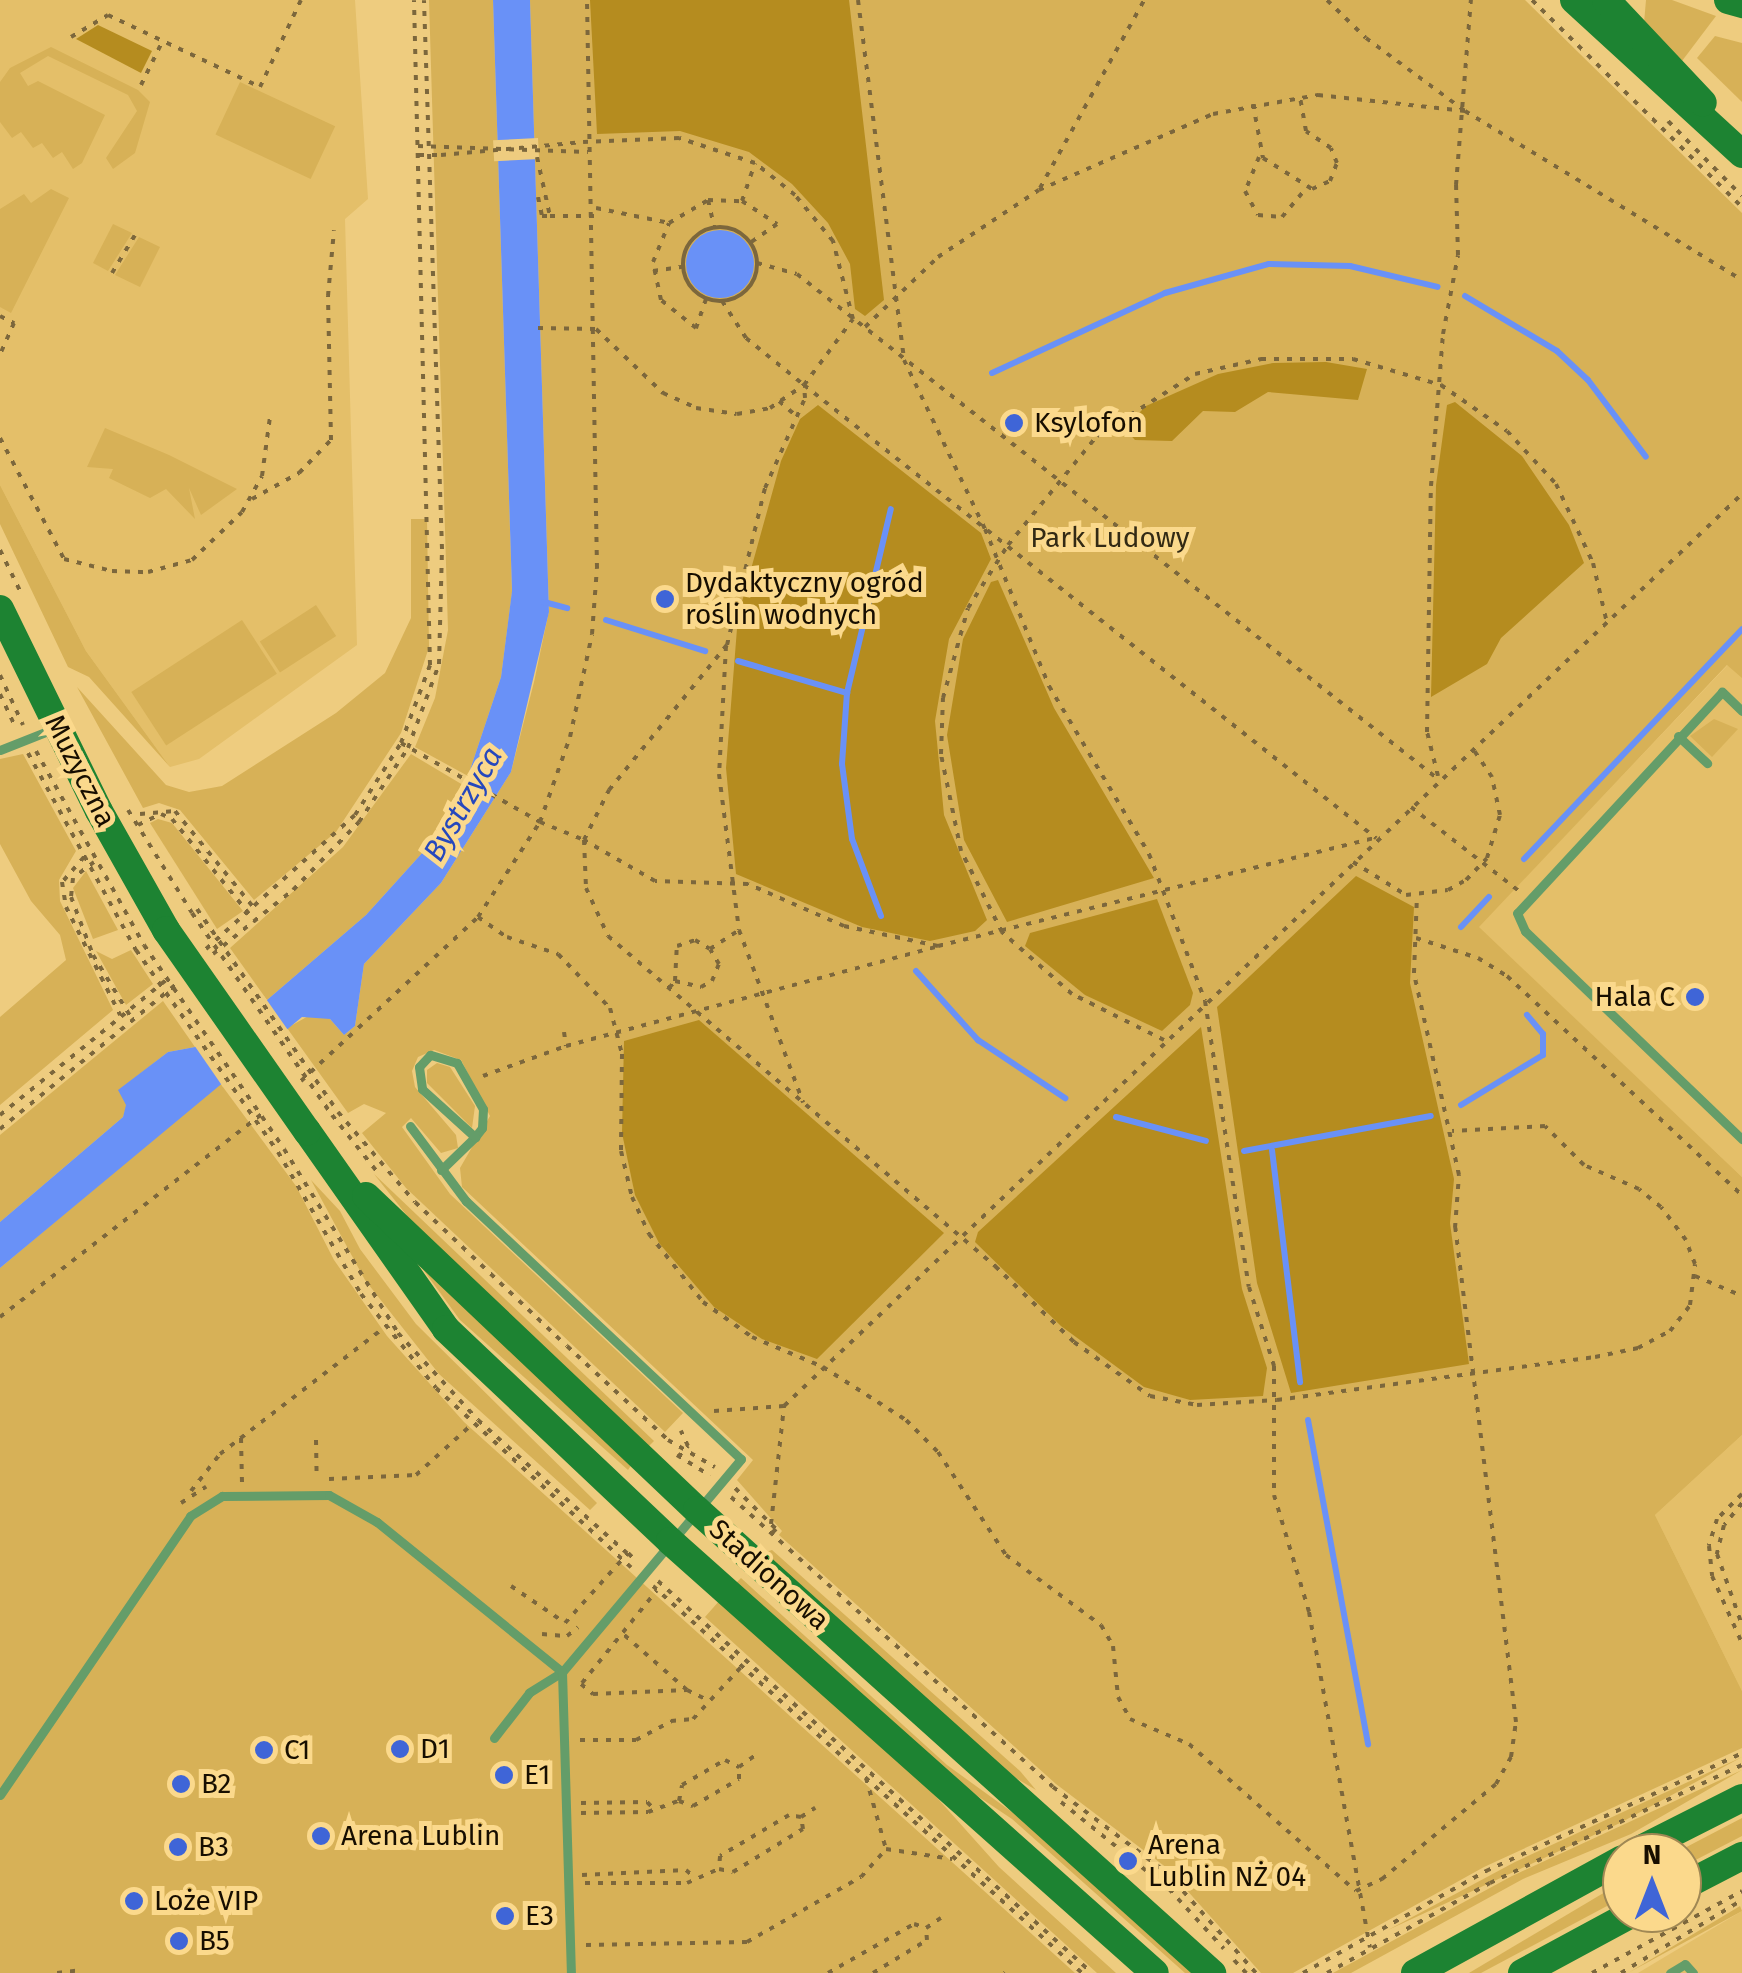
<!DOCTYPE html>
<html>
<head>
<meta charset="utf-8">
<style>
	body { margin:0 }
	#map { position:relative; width:1742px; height:1973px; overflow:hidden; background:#eecc7f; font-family:"Fira Sans",sans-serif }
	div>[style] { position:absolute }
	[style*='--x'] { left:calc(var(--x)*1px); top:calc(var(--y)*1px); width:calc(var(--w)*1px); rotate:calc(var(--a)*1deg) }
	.built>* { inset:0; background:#e4bf69 }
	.green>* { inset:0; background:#d7b157; transform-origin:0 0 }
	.forest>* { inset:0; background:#b58c1f }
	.water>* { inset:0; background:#6991f7 }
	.round { border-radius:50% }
	.pier>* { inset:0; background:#eecc7f; transform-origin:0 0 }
	.stream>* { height:6px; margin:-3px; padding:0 3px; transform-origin:3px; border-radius:3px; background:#6991f7 }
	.path>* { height:4px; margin-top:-2px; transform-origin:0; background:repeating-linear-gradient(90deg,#7c673c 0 5px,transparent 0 13px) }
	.path>.ring { margin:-2px; padding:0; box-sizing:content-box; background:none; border:4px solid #7c673c; border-radius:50% }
	.lane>* { height:9px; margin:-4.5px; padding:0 4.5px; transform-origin:4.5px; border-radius:4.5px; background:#649d69 }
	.secondary>* { height:28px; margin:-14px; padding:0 14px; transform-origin:14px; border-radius:14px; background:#1d8332 }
	.path-bridge>* { height:4px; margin-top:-2px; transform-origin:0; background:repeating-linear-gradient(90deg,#7c673c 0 5px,transparent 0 13px) }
	.secondary-bridge>* { height:28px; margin:-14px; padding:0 14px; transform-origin:14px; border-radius:14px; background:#1d8332 }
	.dots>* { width:28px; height:28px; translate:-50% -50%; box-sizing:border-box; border:5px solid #fbd98c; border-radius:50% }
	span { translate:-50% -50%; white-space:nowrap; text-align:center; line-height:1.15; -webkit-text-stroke:10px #fbd98c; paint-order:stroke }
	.poi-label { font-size:28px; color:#170e00 }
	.left { translate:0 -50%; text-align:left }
	.right { translate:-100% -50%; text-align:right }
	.park-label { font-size:28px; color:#332a14 }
	.street-label { font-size:28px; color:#170e00 }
	.water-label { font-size:30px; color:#2648bd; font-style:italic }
	.north { position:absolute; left:1602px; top:1833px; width:100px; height:100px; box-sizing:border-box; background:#fbd98c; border:2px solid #a08854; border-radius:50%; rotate:0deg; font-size:28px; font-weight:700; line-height:40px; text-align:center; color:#170e00 }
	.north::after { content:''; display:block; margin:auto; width:35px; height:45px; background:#3f65d7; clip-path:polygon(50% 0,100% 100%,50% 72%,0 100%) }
</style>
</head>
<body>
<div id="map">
	<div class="built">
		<i style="clip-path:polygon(0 0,355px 0,368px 199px,345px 219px,357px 645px,199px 759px,170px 767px,86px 651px,0 485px)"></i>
		<i style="clip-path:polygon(1742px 650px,1742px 1177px,1478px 927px)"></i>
		<i style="clip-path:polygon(1742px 1435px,1742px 1691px,1655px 1515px)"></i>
		<i style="clip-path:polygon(1742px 1911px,1742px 1973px,1638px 1973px,1663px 1958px)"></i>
	</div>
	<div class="green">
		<i style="clip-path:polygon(429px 0,493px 0,512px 592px,501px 677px,468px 776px,415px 747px,435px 698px,448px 630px)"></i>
		<i style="clip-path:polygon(530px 0,1525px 0,1742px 213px,1742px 678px,1727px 665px,1479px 927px,1742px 1177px,1742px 1435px,1655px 1515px,1742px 1691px,1742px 1748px,1484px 1867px,1293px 1973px,1261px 1973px,1167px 1868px,1056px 1784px,779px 1535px,782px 1531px,737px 1480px,753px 1460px,462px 1187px,460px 1168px,490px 1116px,461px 1060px,434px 1050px,418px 1057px,412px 1071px,415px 1087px,456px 1135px,458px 1148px,441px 1153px,411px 1118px,402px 1127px,450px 1194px,683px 1413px,665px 1432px,406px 1188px,362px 1133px,386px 1113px,364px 1104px,348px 1113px,287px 1028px,312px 1014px,329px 1018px,344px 1035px,355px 1026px,364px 964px,441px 883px,511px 772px,534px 682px,549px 611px)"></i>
		<i style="clip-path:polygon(1646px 0,1672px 0,1716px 16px,1682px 61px,1644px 23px)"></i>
		<i style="clip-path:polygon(1715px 36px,1742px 43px,1742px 102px,1697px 58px)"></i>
		<i style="clip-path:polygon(51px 47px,138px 90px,150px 102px,135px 153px,113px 169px,106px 158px,137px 111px,128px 95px,48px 56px,20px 73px,28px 86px,38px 81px,105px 115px,82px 163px,73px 169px,62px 152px,53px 158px,42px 143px,33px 148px,21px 132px,12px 138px,0 122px,0 82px,10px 68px)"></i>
		<i style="left:240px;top:82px;width:105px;height:58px;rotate:25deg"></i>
		<i style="clip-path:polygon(51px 189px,69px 198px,11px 313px,0 307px,0 209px,24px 194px,31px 203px)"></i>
		<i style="clip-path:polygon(113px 224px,132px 233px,108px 271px,93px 263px)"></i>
		<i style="clip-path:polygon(139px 237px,160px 247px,140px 287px,115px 275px)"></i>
		<i style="clip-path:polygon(105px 428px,169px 455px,237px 489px,201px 515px,189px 488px,195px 519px,166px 489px,150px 498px,109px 478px,113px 469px,87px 467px)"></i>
		<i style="clip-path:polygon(0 485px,86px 651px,170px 767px,89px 677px,68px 667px,0 524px)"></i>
		<i style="clip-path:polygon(411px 519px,427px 519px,429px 647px,401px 733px,336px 832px,254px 900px,180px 810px,159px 803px,143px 808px,77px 687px,166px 785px,189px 792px,222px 786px,336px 713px,385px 673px,411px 618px)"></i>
		<i style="left:316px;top:605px;width:37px;height:67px;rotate:57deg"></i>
		<i style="left:242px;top:620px;width:64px;height:132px;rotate:57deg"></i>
		<i style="clip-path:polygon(1714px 719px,1738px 729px,1712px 757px,1690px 736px)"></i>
		<i style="clip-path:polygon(23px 754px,76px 851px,59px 880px,60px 901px,113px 1010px,0 1105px,0 1017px,66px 960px,60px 935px,31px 901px,0 844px,0 759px)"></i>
		<i style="clip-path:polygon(411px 754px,463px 785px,433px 841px,366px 915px,267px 1000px,230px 948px,343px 847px)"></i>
		<i style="clip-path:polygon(158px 819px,172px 823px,243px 911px,217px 929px,150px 823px)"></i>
		<i style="clip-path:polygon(86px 871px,118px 930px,93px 939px,73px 888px)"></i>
		<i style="clip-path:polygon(131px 950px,153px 984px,126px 1005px,96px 951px,112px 959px)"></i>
		<i style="clip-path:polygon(163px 1001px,195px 1047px,168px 1052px,119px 1090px,127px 1105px,123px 1117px,0 1222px,0 1135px)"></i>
		<i style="clip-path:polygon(437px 1063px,450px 1067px,475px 1106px,472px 1128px,427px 1083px,427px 1070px)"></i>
		<i style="clip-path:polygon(220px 1083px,296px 1186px,334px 1260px,387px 1336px,464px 1422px,1075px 1973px,0 1973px,0 1268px)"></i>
		<i style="clip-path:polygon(374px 1174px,654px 1441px,648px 1447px,416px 1227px)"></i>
		<i style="clip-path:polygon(311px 1180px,340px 1211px,360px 1249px,416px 1324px,597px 1503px,590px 1510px,439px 1374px,365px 1280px)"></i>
		<i style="clip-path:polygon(411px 1253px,632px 1464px,628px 1470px,460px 1320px)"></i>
		<i style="clip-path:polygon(772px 1550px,1020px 1771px,1036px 1790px,1014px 1777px,763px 1553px)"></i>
		<i style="clip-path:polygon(741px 1578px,947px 1765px,1016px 1815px,1194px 1973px,1185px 1973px,1012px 1819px,964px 1787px,736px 1583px)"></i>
		<i style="clip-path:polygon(720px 1600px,931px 1791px,999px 1867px,1116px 1973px,1097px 1973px,705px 1617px)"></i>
		<i style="clip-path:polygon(1742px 1757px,1620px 1823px,1388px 1930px,1515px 1862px)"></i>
		<i style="clip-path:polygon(1742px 1770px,1631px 1834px,1523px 1879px,1351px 1973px,1333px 1973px,1512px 1876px)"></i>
		<i style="clip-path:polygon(1742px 1818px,1742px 1836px,1682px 1867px,1682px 1853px,1675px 1853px)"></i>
		<i style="clip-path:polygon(1622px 1882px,1622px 1898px,1481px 1973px,1469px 1973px)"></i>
		<i style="clip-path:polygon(1740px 1906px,1742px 1911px,1628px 1973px,1660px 1954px)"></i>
	</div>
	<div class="forest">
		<i style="clip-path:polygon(590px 0,849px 0,884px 300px,865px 316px,855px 309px,850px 264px,828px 223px,792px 184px,749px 152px,680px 131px,597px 134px)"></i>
		<i style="clip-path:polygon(98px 25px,152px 51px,141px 73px,76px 39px)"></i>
		<i style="clip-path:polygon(1326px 362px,1367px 369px,1358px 400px,1268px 392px,1235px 412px,1203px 411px,1172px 441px,1135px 440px,1124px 428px,1146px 406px,1218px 374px,1273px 363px)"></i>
		<i style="clip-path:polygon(1455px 402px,1522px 456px,1569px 525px,1584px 563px,1501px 638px,1487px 664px,1431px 697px,1436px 485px,1447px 405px)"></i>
		<i style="clip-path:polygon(818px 405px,981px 533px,991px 559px,949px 639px,935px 721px,944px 815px,987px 920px,975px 931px,930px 941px,862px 927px,736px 874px,726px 768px,738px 616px,781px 461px,800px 419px)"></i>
		<i style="clip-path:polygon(998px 580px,1054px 708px,1154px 878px,1007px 922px,964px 840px,947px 735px,963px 639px,991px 582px)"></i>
		<i style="clip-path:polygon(1356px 876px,1414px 907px,1410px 983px,1454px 1179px,1450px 1223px,1469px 1364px,1291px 1393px,1257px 1283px,1217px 1007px)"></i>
		<i style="clip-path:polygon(1157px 899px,1193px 993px,1190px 1005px,1162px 1031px,1085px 995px,1025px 946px,1030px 933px)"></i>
		<i style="clip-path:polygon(699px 1020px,944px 1233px,817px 1359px,762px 1339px,714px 1307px,659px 1243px,635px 1195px,622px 1133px,624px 1041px)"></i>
		<i style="clip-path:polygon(1201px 1027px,1242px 1289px,1267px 1368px,1263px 1396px,1190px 1400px,1144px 1387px,1061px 1326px,975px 1242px,978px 1232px)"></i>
	</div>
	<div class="water">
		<i style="clip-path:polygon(493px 0,530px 0,549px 612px,511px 772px,441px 883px,364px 964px,355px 1026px,344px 1035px,330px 1019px,302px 1017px,0 1268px,0 1222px,123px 1117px,126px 1105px,118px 1090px,168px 1052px,195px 1047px,267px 1000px,366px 915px,433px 841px,468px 776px,501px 677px,512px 591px)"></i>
		<i class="round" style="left:686px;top:230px;width:68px;height:68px"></i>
	</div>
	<div class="pier">
		<i style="left:538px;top:138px;width:21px;height:45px;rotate:87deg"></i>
		<i style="clip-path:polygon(264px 996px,290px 1033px,223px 1087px,192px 1042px)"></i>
	</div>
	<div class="stream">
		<i style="--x:1465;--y:296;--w:107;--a:30.9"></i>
		<i style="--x:1557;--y:351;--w:42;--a:43.1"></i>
		<i style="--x:1588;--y:380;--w:96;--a:53"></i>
		<i style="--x:992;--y:373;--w:191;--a:-24.8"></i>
		<i style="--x:1165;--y:293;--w:108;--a:-15.6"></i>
		<i style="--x:1269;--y:264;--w:81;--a:1.4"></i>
		<i style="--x:1350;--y:266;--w:90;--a:13.4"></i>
		<i style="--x:544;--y:602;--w:24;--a:15"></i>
		<i style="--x:606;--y:620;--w:104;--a:17.4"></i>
		<i style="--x:738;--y:661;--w:114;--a:16.4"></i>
		<i style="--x:1524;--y:859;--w:317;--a:-46.5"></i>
		<i style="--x:881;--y:916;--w:82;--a:-110.6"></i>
		<i style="--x:852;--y:839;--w:76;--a:-97.6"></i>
		<i style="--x:842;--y:764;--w:71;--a:-86"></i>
		<i style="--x:847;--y:693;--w:189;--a:-76.6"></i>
		<i style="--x:1461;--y:927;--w:41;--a:-47"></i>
		<i style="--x:916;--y:971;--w:93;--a:48.1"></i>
		<i style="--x:978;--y:1040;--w:105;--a:33.7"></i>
		<i style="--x:1461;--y:1105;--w:96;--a:-31.4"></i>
		<i style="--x:1543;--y:1055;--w:21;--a:-90"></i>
		<i style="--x:1543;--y:1034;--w:25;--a:-130"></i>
		<i style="--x:1116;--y:1117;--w:93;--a:14.9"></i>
		<i style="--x:1272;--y:1150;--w:234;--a:83.1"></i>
		<i style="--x:1244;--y:1151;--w:190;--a:-10.6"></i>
		<i style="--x:1308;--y:1420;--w:330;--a:79.5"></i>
	</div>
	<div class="path">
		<i style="--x:858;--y:0;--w:363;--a:82.7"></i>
		<i style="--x:904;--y:360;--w:187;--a:64.4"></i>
		<i style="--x:985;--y:529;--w:170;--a:67.8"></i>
		<i style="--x:1049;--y:686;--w:196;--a:59.2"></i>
		<i style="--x:1149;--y:854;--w:157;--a:69.1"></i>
		<i style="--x:1205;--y:1001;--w:289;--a:81.3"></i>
		<i style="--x:1249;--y:1287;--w:83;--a:72.4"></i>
		<i style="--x:1274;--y:1366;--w:129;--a:90"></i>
		<i style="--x:1274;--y:1495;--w:122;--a:73.3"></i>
		<i style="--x:1309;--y:1612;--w:341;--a:79.7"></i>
		<i style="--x:1327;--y:0;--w:54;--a:44.3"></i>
		<i style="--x:1366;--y:38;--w:123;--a:36.4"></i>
		<i style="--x:1465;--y:111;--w:324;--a:31.4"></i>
		<i style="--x:1532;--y:0;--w:295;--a:44.6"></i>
		<i style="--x:71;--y:37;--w:43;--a:-30.7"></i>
		<i style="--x:108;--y:15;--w:168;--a:25.3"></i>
		<i style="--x:260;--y:87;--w:96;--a:-64.8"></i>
		<i style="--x:141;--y:85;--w:50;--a:-63.9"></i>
		<i style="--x:1253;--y:104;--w:55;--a:79.5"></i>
		<i style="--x:1263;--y:158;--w:58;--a:32.3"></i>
		<i style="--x:1312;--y:189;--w:20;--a:-24"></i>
		<i style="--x:1330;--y:181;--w:19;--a:-69"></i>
		<i style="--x:1337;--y:163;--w:16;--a:-112"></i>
		<i style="--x:1331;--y:148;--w:30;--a:-146"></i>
		<i style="--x:1306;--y:131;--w:35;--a:-100"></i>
		<i style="--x:1668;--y:121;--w:105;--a:45.4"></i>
		<i style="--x:418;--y:146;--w:170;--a:2"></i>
		<i style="--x:419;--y:155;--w:22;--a:0"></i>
		<i style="--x:537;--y:157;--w:60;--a:77.6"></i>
		<i style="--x:550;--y:216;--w:44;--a:0"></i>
		<i style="--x:1259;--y:157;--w:37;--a:112"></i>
		<i style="--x:1245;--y:191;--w:27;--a:62"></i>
		<i style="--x:1258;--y:215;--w:24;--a:5"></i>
		<i style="--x:1282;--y:217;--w:39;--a:-50"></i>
		<i style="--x:1040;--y:188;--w:215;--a:-61"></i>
		<i style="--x:538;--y:197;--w:19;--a:78"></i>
		<i style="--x:542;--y:216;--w:6;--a:0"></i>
		<i style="--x:708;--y:200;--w:28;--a:77"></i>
		<i style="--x:742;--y:201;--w:40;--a:-71.1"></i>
		<i style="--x:596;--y:208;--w:75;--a:11.6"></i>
		<i class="ring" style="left:683px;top:227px;width:70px;height:70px"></i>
		<i style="--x:757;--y:263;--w:41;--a:15.4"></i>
		<i style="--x:797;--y:274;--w:816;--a:38.23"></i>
		<i style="--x:653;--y:271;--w:30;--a:-8"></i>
		<i style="--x:112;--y:273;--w:44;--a:-58.8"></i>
		<i style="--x:706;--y:299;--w:31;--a:109"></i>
		<i style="--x:696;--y:328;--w:45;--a:-141.3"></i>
		<i style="--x:661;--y:300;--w:39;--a:-102"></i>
		<i style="--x:653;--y:262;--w:42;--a:-67.7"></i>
		<i style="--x:669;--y:223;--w:45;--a:-30.5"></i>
		<i style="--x:708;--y:200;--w:34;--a:2"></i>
		<i style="--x:742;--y:201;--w:42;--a:33.3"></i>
		<i style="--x:777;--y:224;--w:33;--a:145"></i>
		<i style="--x:722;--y:301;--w:44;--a:57"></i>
		<i style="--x:746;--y:338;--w:75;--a:39"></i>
		<i style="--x:804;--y:385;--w:730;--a:38.38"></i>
		<i style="--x:0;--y:316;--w:16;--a:27"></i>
		<i style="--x:14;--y:323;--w:34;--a:114"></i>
		<i style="--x:865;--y:327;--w:101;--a:-43.8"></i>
		<i style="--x:938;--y:257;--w:121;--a:-33.6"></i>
		<i style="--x:1039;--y:190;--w:190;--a:-23.6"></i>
		<i style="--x:1213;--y:114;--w:107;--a:-10.3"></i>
		<i style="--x:1318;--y:95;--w:148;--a:6.2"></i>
		<i style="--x:538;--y:328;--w:58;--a:1"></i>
		<i style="--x:596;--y:329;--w:93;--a:43.7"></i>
		<i style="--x:663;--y:393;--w:36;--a:24"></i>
		<i style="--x:696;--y:408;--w:41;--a:8.3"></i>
		<i style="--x:737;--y:414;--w:34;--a:-10"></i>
		<i style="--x:770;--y:408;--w:41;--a:-34.1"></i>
		<i style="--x:804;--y:385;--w:82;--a:-53.4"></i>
		<i style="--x:853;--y:319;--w:81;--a:-104.4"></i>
		<i style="--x:833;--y:241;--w:60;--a:-129.6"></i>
		<i style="--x:795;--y:195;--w:51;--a:-141.3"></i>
		<i style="--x:755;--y:163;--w:80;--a:-161.8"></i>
		<i style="--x:679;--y:138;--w:96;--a:177.6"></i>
		<i style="--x:779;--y:401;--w:20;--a:41"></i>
		<i style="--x:0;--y:438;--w:137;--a:62.1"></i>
		<i style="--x:64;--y:559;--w:49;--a:14"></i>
		<i style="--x:112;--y:571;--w:36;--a:2"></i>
		<i style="--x:148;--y:572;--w:46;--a:-15.3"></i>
		<i style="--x:192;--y:560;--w:69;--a:-43.8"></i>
		<i style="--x:242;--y:512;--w:41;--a:-60.9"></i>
		<i style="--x:262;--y:476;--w:60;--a:-82.3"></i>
		<i style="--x:252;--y:499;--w:54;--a:-29"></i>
		<i style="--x:299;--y:473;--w:46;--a:-45.9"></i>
		<i style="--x:331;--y:440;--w:144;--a:-91.2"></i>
		<i style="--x:328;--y:296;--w:66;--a:-84.8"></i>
		<i style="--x:0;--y:550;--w:50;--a:63.9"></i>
		<i style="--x:726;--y:646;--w:128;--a:93.1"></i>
		<i style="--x:719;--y:774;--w:157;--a:82.7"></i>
		<i style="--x:739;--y:930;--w:184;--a:69.6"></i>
		<i style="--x:0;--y:675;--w:55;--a:65.3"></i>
		<i style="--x:0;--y:694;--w:35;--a:65"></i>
		<i style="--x:401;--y:743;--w:160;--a:29.6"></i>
		<i style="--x:540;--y:822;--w:90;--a:-70.6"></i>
		<i style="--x:570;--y:737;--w:105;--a:-77.9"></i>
		<i style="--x:592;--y:634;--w:66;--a:-85.7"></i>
		<i style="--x:597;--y:568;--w:568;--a:-91.01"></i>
		<i style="--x:36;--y:751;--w:222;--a:60.9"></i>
		<i style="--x:28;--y:753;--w:225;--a:61.3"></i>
		<i style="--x:1438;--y:776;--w:45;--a:-104"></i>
		<i style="--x:1427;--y:732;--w:246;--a:-89.1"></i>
		<i style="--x:1431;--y:486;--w:152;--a:-85.5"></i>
		<i style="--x:1443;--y:334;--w:80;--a:-79.2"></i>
		<i style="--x:1458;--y:255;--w:70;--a:-91.6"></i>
		<i style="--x:1456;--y:185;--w:186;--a:-85.4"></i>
		<i style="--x:1411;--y:807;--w:138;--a:37.9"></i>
		<i style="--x:128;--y:810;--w:121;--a:58.1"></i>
		<i style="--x:140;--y:814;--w:35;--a:-5"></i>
		<i style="--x:175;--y:811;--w:127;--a:50.8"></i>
		<i style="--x:138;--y:825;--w:25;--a:-26"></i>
		<i style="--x:161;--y:814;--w:12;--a:24"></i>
		<i style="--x:172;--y:819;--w:132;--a:50.9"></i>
		<i style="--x:84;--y:857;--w:33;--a:131"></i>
		<i style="--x:62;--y:882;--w:25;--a:81"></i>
		<i style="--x:66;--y:907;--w:121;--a:63.4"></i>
		<i style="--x:94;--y:862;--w:26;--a:143"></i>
		<i style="--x:73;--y:878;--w:19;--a:96"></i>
		<i style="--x:71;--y:897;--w:62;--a:69.2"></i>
		<i style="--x:93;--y:955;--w:75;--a:58.6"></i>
		<i style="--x:1353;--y:862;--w:62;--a:31.9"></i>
		<i style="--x:1406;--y:895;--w:42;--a:-6.8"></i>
		<i style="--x:1448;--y:890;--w:21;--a:-29"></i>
		<i style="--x:1466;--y:880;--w:30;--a:-46"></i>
		<i style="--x:1487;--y:858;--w:45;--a:-73.2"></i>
		<i style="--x:1500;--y:815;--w:39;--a:-102"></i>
		<i style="--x:1492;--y:777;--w:34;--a:-124"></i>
		<i style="--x:478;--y:917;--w:35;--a:35"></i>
		<i style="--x:507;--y:937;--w:54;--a:18.4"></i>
		<i style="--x:558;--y:954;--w:75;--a:46.1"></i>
		<i style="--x:610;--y:1008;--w:48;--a:75.4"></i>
		<i style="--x:622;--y:1054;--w:97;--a:90.6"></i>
		<i style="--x:621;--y:1151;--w:47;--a:76.6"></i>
		<i style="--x:632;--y:1197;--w:41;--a:65.3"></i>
		<i style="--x:649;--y:1234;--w:87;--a:51.5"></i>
		<i style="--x:703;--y:1302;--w:60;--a:35.5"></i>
		<i style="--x:752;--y:1337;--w:77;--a:22.9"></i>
		<i style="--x:823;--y:1367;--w:98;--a:32.6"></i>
		<i style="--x:906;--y:1420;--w:45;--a:45"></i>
		<i style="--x:938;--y:1452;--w:123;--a:56.6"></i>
		<i style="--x:1006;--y:1555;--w:118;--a:36.4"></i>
		<i style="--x:1101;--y:1625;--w:24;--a:60"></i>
		<i style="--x:1113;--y:1646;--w:51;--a:84.4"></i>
		<i style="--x:1118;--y:1697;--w:25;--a:61"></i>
		<i style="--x:1130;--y:1719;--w:64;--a:23"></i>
		<i style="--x:1189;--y:1744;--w:222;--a:41.4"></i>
		<i style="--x:1356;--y:1891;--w:29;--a:-25"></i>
		<i style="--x:1382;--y:1879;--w:148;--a:-39.8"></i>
		<i style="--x:1496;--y:1784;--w:31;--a:-61"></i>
		<i style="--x:1511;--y:1757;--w:35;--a:-82"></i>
		<i style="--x:1516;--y:1722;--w:498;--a:-97"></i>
		<i style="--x:1455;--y:1228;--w:53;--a:-85.7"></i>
		<i style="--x:1459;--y:1175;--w:207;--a:-102.6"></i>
		<i style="--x:1414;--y:973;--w:77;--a:-87.8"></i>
		<i style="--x:1416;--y:938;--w:65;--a:17.9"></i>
		<i style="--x:1478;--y:958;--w:34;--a:32"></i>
		<i style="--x:1507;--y:976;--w:321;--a:43"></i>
		<i style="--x:938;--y:946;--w:96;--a:-168"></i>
		<i style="--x:844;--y:926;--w:105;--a:-156.4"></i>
		<i style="--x:748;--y:884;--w:93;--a:-178.2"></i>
		<i style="--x:655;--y:881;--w:82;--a:-150"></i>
		<i style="--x:584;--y:840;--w:48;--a:87.6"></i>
		<i style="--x:586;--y:888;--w:53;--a:65.4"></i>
		<i style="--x:608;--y:936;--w:509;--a:40.45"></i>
		<i style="--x:995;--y:1266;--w:110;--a:43.9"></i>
		<i style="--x:1074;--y:1342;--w:93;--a:35.4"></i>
		<i style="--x:1150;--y:1396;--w:48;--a:10.8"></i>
		<i style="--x:1197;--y:1405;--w:80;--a:-3.6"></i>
		<i style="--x:1277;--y:1400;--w:321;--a:-7.7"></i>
		<i style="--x:1595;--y:1357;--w:44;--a:-11.8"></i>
		<i style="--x:1638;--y:1348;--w:36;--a:-28"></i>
		<i style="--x:1670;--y:1331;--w:33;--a:-52"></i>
		<i style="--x:1690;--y:1305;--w:41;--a:-83"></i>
		<i style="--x:1695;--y:1264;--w:26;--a:-111"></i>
		<i style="--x:1686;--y:1240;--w:41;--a:-127.1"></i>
		<i style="--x:1661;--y:1207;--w:28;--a:-141"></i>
		<i style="--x:1639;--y:1189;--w:60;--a:-156.4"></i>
		<i style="--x:1584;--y:1165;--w:55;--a:-135"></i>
		<i style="--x:1545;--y:1126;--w:93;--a:176.9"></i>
		<i style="--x:206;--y:949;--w:200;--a:-42"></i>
		<i style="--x:355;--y:815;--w:85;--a:-57.4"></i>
		<i style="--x:401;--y:743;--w:83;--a:-69.6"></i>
		<i style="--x:430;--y:665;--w:665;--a:-91.38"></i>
		<i style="--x:213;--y:954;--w:102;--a:-38.7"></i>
		<i style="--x:293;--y:890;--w:95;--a:-45.9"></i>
		<i style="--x:359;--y:822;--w:89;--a:-56.5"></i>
		<i style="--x:408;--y:748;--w:90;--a:-69.7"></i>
		<i style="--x:439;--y:664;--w:115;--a:-88.5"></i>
		<i style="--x:442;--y:549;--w:549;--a:-91.88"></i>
		<i style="--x:675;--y:981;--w:35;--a:-87"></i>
		<i style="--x:677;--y:946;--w:19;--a:-18"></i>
		<i style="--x:695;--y:940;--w:17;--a:31"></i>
		<i style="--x:669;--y:988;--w:9;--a:-49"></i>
		<i style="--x:675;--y:981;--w:27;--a:13"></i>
		<i style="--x:701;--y:987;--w:13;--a:-29"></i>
		<i style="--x:712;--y:981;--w:18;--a:-68"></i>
		<i style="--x:719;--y:964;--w:17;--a:-121"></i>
		<i style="--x:710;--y:949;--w:35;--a:-33"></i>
		<i style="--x:564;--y:1032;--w:14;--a:82"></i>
		<i style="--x:1164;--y:1040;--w:103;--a:-153.4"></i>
		<i style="--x:1072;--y:994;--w:94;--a:-138.5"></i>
		<i style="--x:1002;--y:932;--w:91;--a:-116.8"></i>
		<i style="--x:961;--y:851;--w:99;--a:-101.7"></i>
		<i style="--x:941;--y:754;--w:56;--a:-88"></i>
		<i style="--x:943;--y:698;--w:93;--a:-74.5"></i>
		<i style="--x:968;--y:608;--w:75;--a:-57.6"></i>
		<i style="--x:1008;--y:545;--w:141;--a:-50.8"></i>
		<i style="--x:1097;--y:436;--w:116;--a:-32.3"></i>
		<i style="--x:1195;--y:374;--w:68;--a:-12.8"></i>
		<i style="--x:1261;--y:359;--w:92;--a:0"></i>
		<i style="--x:1353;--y:359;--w:92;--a:16.5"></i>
		<i style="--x:1441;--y:385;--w:80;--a:34.9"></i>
		<i style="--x:1507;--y:431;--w:72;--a:47.2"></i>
		<i style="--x:1556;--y:484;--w:87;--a:64.9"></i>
		<i style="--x:1593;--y:563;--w:62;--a:76.9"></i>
		<i style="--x:483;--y:1076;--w:88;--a:-19.9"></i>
		<i style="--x:566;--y:1046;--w:385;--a:-15"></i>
		<i style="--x:938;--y:946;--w:451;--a:-13.9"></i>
		<i style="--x:301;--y:1081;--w:241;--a:-42.8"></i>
		<i style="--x:478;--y:917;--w:113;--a:-56.9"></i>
		<i style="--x:540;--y:822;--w:48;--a:22.2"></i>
		<i style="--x:584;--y:840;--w:56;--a:-63.4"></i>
		<i style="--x:609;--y:790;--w:187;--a:-50.9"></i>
		<i style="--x:727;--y:645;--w:162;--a:-76.4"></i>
		<i style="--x:765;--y:488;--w:98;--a:-66"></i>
		<i style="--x:805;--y:398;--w:13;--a:-94"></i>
		<i style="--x:338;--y:1112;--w:118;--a:49.5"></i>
		<i style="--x:415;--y:1202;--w:209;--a:43.5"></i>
		<i style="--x:567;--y:1346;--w:138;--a:42.9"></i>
		<i style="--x:668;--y:1440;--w:54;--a:29.9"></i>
		<i style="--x:0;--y:1115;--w:220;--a:-39.1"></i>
		<i style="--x:332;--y:1115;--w:75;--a:51.5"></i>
		<i style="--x:0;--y:1129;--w:227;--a:-39.4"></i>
		<i style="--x:284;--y:1149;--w:216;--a:58.2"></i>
		<i style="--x:398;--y:1333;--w:118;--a:47.4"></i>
		<i style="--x:478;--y:1420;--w:200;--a:41.8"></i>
		<i style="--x:278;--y:1152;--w:164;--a:59.7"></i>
		<i style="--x:361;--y:1294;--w:120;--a:51.4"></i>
		<i style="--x:436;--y:1388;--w:265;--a:42.6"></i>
		<i style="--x:1695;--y:1276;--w:51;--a:23.1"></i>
		<i style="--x:0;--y:1317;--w:333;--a:-37.8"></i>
		<i style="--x:714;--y:1411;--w:70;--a:-4.1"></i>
		<i style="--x:241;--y:1438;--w:44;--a:88.7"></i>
		<i style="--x:316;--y:1440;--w:39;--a:89"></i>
		<i style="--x:677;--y:1455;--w:39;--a:32"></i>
		<i style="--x:678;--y:1457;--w:15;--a:-48"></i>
		<i style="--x:688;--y:1446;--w:17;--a:-115"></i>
		<i style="--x:329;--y:1479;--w:87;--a:-2.6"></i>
		<i style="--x:416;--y:1475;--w:73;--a:-42.2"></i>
		<i style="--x:735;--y:1488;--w:58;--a:45"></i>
		<i style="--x:776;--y:1529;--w:8;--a:135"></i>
		<i style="--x:191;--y:1491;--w:47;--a:-51.9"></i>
		<i style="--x:220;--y:1454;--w:208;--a:-37.6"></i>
		<i style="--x:1742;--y:1494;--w:35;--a:135"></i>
		<i style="--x:1717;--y:1519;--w:28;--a:107"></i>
		<i style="--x:1709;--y:1546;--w:30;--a:84"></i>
		<i style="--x:1712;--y:1576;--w:73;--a:65.9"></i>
		<i style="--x:731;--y:1497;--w:433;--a:42"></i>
		<i style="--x:1053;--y:1787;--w:141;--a:37"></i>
		<i style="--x:1166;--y:1872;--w:135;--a:48.3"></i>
		<i style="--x:181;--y:1503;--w:30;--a:-33"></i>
		<i style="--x:1742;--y:1503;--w:28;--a:129"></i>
		<i style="--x:1724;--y:1525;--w:30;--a:104"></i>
		<i style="--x:1717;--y:1554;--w:75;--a:70.6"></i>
		<i style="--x:771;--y:1524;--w:119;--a:-83.7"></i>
		<i style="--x:784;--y:1406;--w:1323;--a:-43.59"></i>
		<i style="--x:658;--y:1581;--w:585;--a:42.09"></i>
		<i style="--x:511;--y:1586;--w:65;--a:34.4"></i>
		<i style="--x:565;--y:1623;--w:94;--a:-48"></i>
		<i style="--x:628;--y:1553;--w:11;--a:45"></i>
		<i style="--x:653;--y:1586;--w:578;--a:42.05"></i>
		<i style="--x:542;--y:1634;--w:25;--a:5"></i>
		<i style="--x:567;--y:1636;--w:14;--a:-39"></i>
		<i style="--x:582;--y:1683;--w:119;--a:-51.1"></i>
		<i style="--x:581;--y:1684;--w:16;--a:40"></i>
		<i style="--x:593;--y:1694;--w:94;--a:-2.4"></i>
		<i style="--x:687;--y:1690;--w:88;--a:-138.7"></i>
		<i style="--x:687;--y:1690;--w:25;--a:26"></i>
		<i style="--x:580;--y:1740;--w:56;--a:0"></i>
		<i style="--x:636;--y:1740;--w:40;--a:-28"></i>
		<i style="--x:671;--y:1721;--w:22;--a:-5"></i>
		<i style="--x:693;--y:1719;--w:72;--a:-47.2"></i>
		<i style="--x:866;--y:1778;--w:74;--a:74.3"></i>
		<i style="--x:886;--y:1849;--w:67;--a:8.6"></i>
		<i style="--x:679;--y:1801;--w:16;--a:-79"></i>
		<i style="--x:682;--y:1785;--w:50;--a:-30.2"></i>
		<i style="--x:725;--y:1760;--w:16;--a:27"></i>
		<i style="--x:739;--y:1767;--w:19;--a:-36"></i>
		<i style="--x:1061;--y:1802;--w:139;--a:38.9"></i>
		<i style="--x:1169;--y:1889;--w:81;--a:47.5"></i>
		<i style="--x:581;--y:1803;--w:66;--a:-0.9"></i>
		<i style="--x:647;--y:1802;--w:8;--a:45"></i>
		<i style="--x:581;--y:1813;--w:67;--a:-0.9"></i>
		<i style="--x:648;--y:1812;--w:33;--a:-20"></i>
		<i style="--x:679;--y:1801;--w:15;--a:20"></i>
		<i style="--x:693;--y:1806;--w:53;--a:-30.4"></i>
		<i style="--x:739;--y:1779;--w:12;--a:-90"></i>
		<i style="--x:801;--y:1817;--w:12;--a:-171"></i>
		<i style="--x:789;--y:1815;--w:80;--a:149.3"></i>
		<i style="--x:720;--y:1856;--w:13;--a:94"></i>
		<i style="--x:719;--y:1869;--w:14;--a:12"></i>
		<i style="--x:733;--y:1872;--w:82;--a:-31.6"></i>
		<i style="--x:803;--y:1829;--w:12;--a:-99"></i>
		<i style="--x:801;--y:1817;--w:17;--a:-33"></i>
		<i style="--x:582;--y:1875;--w:104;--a:-2.8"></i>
		<i style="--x:686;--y:1870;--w:9;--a:41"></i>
		<i style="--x:585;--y:1883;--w:102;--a:0"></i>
		<i style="--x:687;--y:1883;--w:35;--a:-24"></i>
		<i style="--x:586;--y:1945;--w:161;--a:-1.1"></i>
		<i style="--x:747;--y:1942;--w:131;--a:-29.7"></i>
		<i style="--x:861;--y:1877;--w:38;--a:-48"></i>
		<i style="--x:1234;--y:1960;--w:18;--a:47"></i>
		<i style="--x:57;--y:1973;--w:25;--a:-7"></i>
		<i style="--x:828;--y:1973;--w:99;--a:-29.7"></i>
		<i style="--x:914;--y:1924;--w:13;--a:18"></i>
		<i style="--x:873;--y:1973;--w:63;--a:-31.4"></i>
		<i style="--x:927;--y:1940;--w:12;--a:-95"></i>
		<i style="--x:926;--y:1928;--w:18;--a:-34"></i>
		<i style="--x:1004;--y:1973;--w:1;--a:-45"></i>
		<i style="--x:1303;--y:1973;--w:210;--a:-29.1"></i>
		<i style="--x:1486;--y:1871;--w:282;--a:-24.7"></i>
		<i style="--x:1327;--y:1973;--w:186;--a:-28.9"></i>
		<i style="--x:1490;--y:1883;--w:278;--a:-25.1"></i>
		<i style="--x:1592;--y:1973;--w:171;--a:-28.7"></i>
		<i style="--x:1621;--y:1973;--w:141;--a:-31.1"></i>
	</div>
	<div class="lane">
		<i style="--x:1742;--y:711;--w:28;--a:-136"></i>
		<i style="--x:1722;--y:692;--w:301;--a:132.8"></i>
		<i style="--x:1517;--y:913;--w:20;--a:66"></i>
		<i style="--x:1525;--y:931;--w:301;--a:43.8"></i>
		<i style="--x:1678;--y:736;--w:40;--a:43"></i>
		<i style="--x:0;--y:750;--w:57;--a:-21.6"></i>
		<i style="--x:410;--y:1126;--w:94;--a:53.3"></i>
		<i style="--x:466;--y:1201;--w:377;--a:43.2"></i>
		<i style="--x:741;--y:1459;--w:278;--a:130"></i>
		<i style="--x:562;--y:1672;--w:39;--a:148"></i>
		<i style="--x:529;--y:1693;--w:57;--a:127.9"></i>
		<i style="--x:441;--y:1170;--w:47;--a:-44.1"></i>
		<i style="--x:475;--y:1137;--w:11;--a:-52"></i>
		<i style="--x:482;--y:1128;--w:19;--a:-87"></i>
		<i style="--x:483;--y:1109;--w:53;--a:-119.5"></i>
		<i style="--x:457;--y:1063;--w:28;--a:-163"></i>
		<i style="--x:430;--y:1055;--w:16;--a:133"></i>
		<i style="--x:419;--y:1067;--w:22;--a:82"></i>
		<i style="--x:422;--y:1089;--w:72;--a:42.2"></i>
		<i style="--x:0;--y:1795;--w:338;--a:-55.7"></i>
		<i style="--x:190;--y:1516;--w:38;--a:-32"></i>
		<i style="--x:222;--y:1496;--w:107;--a:-0.5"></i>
		<i style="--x:329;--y:1495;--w:55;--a:29.4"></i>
		<i style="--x:377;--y:1522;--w:238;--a:39"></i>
		<i style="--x:562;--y:1672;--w:301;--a:88.3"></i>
		<i style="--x:1670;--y:1973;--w:17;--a:-31"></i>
		<i style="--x:1685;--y:1964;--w:12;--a:48"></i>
	</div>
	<div class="secondary">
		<i style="--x:1574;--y:0;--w:228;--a:42.5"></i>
		<i style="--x:1606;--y:0;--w:141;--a:46.7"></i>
		<i style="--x:1728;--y:0;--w:15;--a:16"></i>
		<i style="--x:0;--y:609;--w:225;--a:63.9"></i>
		<i style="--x:99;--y:811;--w:137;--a:60.6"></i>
		<i style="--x:307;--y:1131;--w:242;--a:54.9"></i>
		<i style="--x:446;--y:1329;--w:308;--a:43.4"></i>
		<i style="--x:670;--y:1541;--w:649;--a:41.69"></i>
		<i style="--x:366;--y:1196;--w:456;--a:43.5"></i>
		<i style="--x:697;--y:1510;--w:693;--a:41.96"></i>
		<i style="--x:1633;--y:1853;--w:122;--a:-26.8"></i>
		<i style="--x:1682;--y:1887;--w:68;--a:-27.3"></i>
		<i style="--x:1415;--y:1973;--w:236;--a:-28.8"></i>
		<i style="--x:1522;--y:1973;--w:126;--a:-28.4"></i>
	</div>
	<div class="path-bridge">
		<i style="--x:441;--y:155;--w:143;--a:-5.2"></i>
		<i style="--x:197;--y:909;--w:247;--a:55.2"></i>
		<i style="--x:192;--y:913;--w:246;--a:55.3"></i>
		<i style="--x:144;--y:945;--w:247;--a:55.5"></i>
		<i style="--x:136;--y:950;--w:247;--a:54.9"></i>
	</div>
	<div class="secondary-bridge">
		<i style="--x:166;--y:930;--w:246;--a:55"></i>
	</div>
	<div class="dots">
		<i style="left:1014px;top:423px;background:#3f65d7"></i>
		<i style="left:665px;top:599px;background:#3f65d7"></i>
		<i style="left:1695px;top:997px;background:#3f65d7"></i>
		<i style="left:400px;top:1749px;background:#3f65d7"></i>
		<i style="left:264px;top:1750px;background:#3f65d7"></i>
		<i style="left:504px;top:1775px;background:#3f65d7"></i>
		<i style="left:181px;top:1784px;background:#3f65d7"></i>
		<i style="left:321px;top:1836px;background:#3f65d7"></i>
		<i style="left:178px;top:1847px;background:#3f65d7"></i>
		<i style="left:1128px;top:1861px;background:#3f65d7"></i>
		<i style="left:134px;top:1901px;background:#3f65d7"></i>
		<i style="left:505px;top:1916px;background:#3f65d7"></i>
		<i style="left:179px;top:1941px;background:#3f65d7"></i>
	</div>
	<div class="poi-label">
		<span class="left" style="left:1034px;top:423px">Ksylofon</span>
		<span class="left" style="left:685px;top:599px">Dydaktyczny ogród<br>roślin wodnych</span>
		<span class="right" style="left:1675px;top:997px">Hala C</span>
		<span class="left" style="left:420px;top:1749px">D1</span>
		<span class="left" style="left:284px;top:1750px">C1</span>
		<span class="left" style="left:524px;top:1775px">E1</span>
		<span class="left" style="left:201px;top:1784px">B2</span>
		<span class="left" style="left:341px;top:1836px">Arena Lublin</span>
		<span class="left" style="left:1148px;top:1861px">Arena<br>Lublin NŻ 04</span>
		<span class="left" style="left:198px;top:1847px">B3</span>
		<span class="left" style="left:154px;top:1901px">Loże VIP</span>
		<span class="left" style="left:525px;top:1916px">E3</span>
		<span class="left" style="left:199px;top:1941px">B5</span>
	</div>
	<div class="park-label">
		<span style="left:1110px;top:538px">Park Ludowy</span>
	</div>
	<div class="street-label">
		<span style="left:80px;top:771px;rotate:63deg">Muzyczna</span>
		<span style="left:769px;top:1575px;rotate:42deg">Stadionowa</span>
	</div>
	<div class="water-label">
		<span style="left:463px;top:804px;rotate:-60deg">Bystrzyca</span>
	</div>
	<div class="north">N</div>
</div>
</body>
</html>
